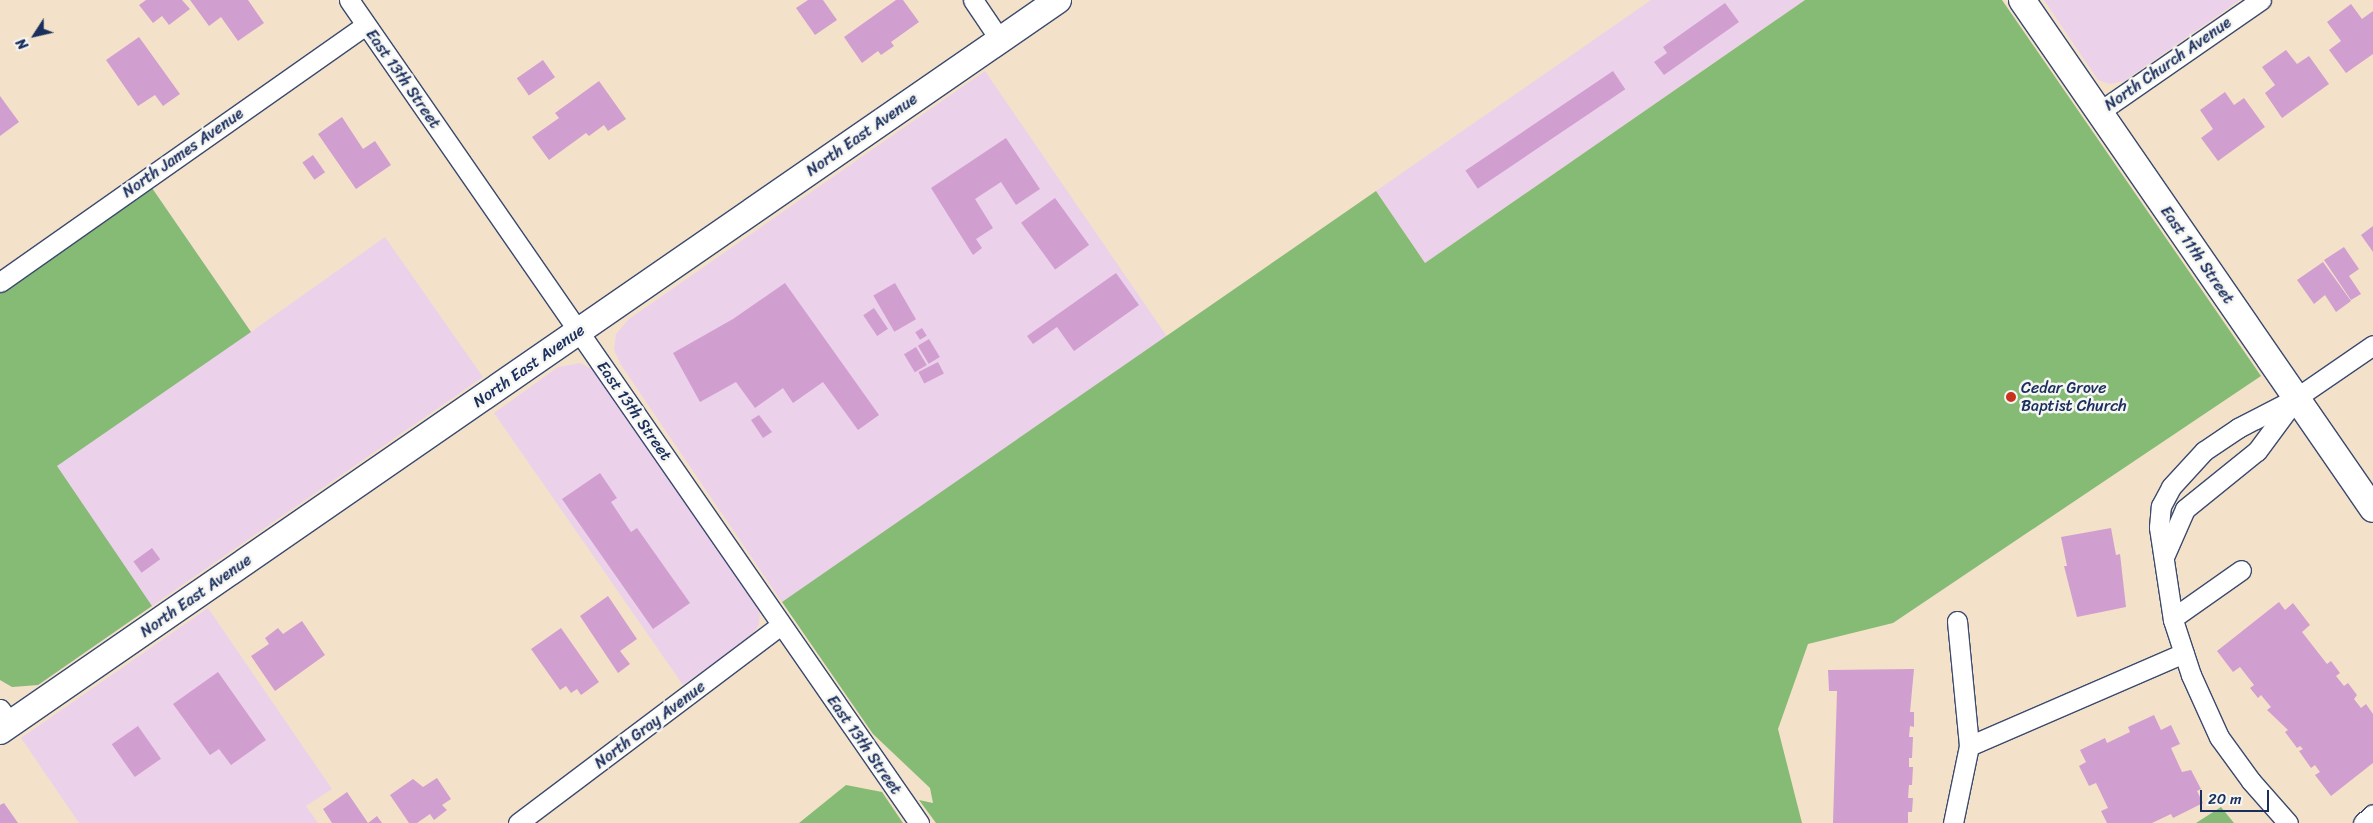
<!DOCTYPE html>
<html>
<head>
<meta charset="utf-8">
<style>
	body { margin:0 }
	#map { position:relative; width:2373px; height:823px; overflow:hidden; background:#f3e2c9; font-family:Sriracha,sans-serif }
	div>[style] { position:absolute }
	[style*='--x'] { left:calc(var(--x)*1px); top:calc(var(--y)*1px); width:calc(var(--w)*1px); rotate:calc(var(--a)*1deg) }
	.built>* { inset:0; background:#ecd1ea }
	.forest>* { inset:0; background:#86bb75 }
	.building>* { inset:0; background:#d19ed0; transform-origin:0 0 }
	.roads { filter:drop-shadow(1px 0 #3b4a6e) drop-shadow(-1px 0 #3b4a6e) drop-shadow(0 1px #3b4a6e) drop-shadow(0 -1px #3b4a6e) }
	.minor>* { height:19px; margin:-9.5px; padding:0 9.5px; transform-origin:9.5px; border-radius:9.5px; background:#fff }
	.secondary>* { height:26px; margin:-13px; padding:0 13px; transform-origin:13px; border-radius:13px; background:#fff }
	.dots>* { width:14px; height:14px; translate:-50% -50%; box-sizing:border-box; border:2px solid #f6f6f2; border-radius:50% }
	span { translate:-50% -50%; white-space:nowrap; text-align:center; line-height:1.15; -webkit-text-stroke:5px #f6f6f2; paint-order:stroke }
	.street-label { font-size:16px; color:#1b2f5e }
	.poi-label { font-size:16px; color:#1b2f5e }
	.left { translate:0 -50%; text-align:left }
	.north { position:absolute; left:10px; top:10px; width:50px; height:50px; -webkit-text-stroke:4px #f6f6f2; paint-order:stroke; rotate:235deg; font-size:14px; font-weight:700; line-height:20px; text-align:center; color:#1b2f5e }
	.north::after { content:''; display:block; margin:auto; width:18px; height:22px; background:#1b2f5e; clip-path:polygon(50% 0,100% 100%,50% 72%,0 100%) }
	.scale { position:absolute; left:2200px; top:790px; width:69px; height:22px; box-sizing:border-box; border:2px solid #1b2f5e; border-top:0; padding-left:6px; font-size:15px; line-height:18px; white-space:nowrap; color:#1b2f5e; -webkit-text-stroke:4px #f6f6f2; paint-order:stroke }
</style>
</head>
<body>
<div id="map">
	<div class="built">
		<i style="clip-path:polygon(1651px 0,1805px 0,1425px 263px,1376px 191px)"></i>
		<i style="clip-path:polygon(2044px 0,2240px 0,2124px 81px,2110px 84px,2098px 80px)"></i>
		<i style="clip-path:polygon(985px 71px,1168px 338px,782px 602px,621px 365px,614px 350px,616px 334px,629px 319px)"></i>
		<i style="clip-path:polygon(152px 188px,251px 332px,385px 237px,483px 377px,38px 685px,12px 687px,0 680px,0 292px)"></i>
		<i style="clip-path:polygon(580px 363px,594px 370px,760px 610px,759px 625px,751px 636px,683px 685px,494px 413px,558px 367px)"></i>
		<i style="clip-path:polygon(208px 608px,332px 789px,306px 806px,318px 823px,79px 823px,21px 738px)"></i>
	</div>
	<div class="forest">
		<i style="clip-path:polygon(1805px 0,2002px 0,2261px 376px,1893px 623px,1808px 644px,1778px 729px,1802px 823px,936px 823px,919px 800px,933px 803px,930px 788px,873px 734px,782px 602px,1376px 191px,1425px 263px)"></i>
		<i style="clip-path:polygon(152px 188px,251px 332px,57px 466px,152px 606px,38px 685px,12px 687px,0 680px,0 292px)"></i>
		<i style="clip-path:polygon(846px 785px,882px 792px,903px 823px,799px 823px)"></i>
		<i style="clip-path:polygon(2221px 807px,2234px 823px,2196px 823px)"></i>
	</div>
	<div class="building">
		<i style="clip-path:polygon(146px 0,182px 0,190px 9px,169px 25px,162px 16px,153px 23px,139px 5px)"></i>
		<i style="clip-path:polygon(190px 0,248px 0,264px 23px,238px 41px,221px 17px,209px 26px)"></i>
		<i style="clip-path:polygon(808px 0,823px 0,837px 20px,815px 35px,796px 8px)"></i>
		<i style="clip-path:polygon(896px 0,903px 0,919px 22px,891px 42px,894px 46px,881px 55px,878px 51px,862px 63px,844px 37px)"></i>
		<i style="clip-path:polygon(1725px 3px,1739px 22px,1664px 75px,1654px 62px,1667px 53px,1663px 47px)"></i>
		<i style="clip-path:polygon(2351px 4px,2362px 19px,2373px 11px,2373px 54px,2346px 73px,2329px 50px,2341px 41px,2327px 22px)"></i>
		<i style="clip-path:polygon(139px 37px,180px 94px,163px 106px,155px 95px,138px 106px,106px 60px)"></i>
		<i style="clip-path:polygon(2286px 50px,2297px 64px,2309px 56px,2329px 84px,2282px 118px,2265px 93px,2275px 85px,2262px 67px)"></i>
		<i style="left:543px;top:60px;width:21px;height:32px;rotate:55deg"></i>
		<i style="left:1613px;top:71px;width:22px;height:178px;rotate:56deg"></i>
		<i style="clip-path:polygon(599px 81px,626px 119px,608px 131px,604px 125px,589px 136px,586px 133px,549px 160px,532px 137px,559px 118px,555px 113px)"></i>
		<i style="clip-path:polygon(2225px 92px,2234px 105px,2244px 98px,2265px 127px,2218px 161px,2201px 138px,2213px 129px,2200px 110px)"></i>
		<i style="clip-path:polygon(0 96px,19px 122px,0 136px)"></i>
		<i style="clip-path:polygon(342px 117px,363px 149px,375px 141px,391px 165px,356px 189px,318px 134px)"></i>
		<i style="clip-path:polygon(1006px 138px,1040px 189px,1016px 205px,1001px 182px,975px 199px,993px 228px,976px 239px,982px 248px,973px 255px,931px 188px)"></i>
		<i style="left:313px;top:155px;width:21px;height:13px;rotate:55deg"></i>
		<i style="left:1055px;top:198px;width:58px;height:42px;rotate:54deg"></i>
		<i style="clip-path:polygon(2373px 226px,2373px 252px,2361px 235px)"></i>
		<i style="clip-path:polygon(2344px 247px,2359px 269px,2349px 276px,2361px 294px,2351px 300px,2324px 260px)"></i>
		<i style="clip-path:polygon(2323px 262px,2351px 301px,2336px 312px,2325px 295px,2314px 304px,2297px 280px)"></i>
		<i style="clip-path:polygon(1116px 273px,1139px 305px,1074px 351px,1057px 327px,1033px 344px,1027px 336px)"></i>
		<i style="clip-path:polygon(785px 283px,879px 415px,858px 430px,823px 382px,793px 403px,783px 388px,755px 408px,736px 382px,700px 402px,673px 353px,733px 319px)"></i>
		<i style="left:895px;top:283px;width:42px;height:25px;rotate:60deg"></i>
		<i style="left:874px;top:308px;width:25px;height:13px;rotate:56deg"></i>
		<i style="left:922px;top:328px;width:9px;height:8px;rotate:58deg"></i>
		<i style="left:929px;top:339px;width:21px;height:13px;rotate:59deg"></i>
		<i style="left:916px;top:347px;width:21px;height:14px;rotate:59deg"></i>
		<i style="left:938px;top:362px;width:13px;height:22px;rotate:63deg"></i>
		<i style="clip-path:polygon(759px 415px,772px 432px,763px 438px,751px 420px)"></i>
		<i style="clip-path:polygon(600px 473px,617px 498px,611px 502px,631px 532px,637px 528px,690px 603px,653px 629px,562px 499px)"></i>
		<i style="clip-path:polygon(2111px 528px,2116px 555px,2120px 554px,2126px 607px,2077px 617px,2064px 566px,2067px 566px,2061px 537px)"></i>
		<i style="left:152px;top:548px;width:14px;height:23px;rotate:54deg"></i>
		<i style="clip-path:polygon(608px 596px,637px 639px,620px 651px,630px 664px,618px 673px,580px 616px)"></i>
		<i style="clip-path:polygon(2279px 602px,2285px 610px,2293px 603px,2310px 625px,2302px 632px,2327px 664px,2331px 661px,2340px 673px,2336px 676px,2344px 686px,2348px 683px,2357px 695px,2354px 699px,2361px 708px,2366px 704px,2373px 714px,2373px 763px,2331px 796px,2315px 775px,2320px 772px,2315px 765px,2311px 768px,2299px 751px,2303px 749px,2300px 746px,2297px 748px,2285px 732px,2288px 730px,2267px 710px,2271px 707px,2261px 695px,2258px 698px,2250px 688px,2254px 685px,2240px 667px,2233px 672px,2217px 651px)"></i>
		<i style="clip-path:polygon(302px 621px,325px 655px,275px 691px,251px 656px,269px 644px,265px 638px,278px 628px,283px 634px)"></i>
		<i style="clip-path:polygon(561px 628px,599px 682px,581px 695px,577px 689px,571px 693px,566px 686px,560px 690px,531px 649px)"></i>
		<i style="clip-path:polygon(1914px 669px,1910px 712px,1914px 712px,1914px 727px,1910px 726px,1909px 737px,1913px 737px,1912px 758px,1909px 758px,1909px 767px,1913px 767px,1912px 785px,1909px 785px,1908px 798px,1913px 798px,1912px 812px,1908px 812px,1908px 823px,1833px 823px,1837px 691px,1829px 691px,1828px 670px)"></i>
		<i style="clip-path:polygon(218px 672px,266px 740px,231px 765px,219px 749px,210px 755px,173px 704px)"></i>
		<i style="clip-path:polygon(2154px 715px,2161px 730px,2171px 725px,2180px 744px,2171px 748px,2182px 772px,2191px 770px,2201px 789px,2197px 791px,2203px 803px,2173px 818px,2171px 814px,2152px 823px,2107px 823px,2101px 811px,2108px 808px,2096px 783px,2089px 786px,2079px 766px,2086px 762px,2080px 750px,2105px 738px,2107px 743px,2130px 732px,2128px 727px)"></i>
		<i style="left:138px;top:726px;width:40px;height:32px;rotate:55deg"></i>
		<i style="clip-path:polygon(437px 778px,451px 799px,442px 805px,447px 810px,434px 820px,430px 814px,417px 823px,409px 823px,390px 795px,413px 779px,423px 787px)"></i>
		<i style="clip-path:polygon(347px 792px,368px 823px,377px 816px,382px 823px,332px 823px,323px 809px)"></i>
		<i style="clip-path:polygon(4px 803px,18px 823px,0 823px,0 805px)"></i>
	</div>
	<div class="roads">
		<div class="minor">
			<i style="--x:349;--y:0;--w:1001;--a:55.29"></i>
			<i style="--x:973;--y:0;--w:48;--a:56"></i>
			<i style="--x:2099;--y:112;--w:197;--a:-34.7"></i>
			<i style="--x:0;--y:282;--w:447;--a:-35.1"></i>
			<i style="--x:2164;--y:557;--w:52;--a:-66.4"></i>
			<i style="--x:2185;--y:509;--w:92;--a:-38.9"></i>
			<i style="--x:2257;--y:451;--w:62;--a:-53.5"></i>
			<i style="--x:2173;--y:618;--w:83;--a:-35.2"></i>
			<i style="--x:1957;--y:621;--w:126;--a:84.5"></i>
			<i style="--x:1969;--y:746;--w:234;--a:-23.4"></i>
			<i style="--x:0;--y:709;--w:17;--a:54"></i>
			<i style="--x:518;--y:823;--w:329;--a:-37"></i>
			<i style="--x:1953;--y:823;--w:79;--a:-78.3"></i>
			<i style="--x:2288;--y:823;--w:56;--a:-131.4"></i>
			<i style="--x:2251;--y:781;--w:54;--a:-126"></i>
			<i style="--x:2219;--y:737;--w:68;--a:-114.3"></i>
			<i style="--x:2191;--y:675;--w:58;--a:-108.1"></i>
			<i style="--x:2173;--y:620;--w:94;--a:-98.6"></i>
			<i style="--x:2159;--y:527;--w:21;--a:-85"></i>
			<i style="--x:2161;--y:506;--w:21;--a:-62"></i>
			<i style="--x:2171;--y:487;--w:49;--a:-47.5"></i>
			<i style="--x:2204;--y:451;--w:41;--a:-34.1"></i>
			<i style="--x:2238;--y:428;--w:65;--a:-27.3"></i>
			<i style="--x:2296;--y:398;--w:93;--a:-34.5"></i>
			<i style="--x:2363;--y:823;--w:13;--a:-42"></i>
		</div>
		<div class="secondary">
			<i style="--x:2022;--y:0;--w:618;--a:55.41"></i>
			<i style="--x:0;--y:731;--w:1286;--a:-34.64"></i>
		</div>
	</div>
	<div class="dots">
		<i style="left:2011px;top:397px;background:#c8321e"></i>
	</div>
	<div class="street-label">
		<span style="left:2168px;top:64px;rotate:-35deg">North Church Avenue</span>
		<span style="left:403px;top:79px;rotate:55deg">East 13th Street</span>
		<span style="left:862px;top:135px;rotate:-35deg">North East Avenue</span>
		<span style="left:183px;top:153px;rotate:-35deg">North James Avenue</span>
		<span style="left:2197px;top:255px;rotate:55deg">East 11th Street</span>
		<span style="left:529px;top:366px;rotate:-35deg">North East Avenue</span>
		<span style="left:634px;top:411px;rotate:55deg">East 13th Street</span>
		<span style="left:196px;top:596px;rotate:-35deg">North East Avenue</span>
		<span style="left:650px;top:725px;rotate:-37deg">North Gray Avenue</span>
		<span style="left:864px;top:745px;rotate:55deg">East 13th Street</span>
	</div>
	<div class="poi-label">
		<span class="left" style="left:2021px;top:397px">Cedar Grove<br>Baptist Church</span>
	</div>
	<div class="north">N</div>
	<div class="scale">20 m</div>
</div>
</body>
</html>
